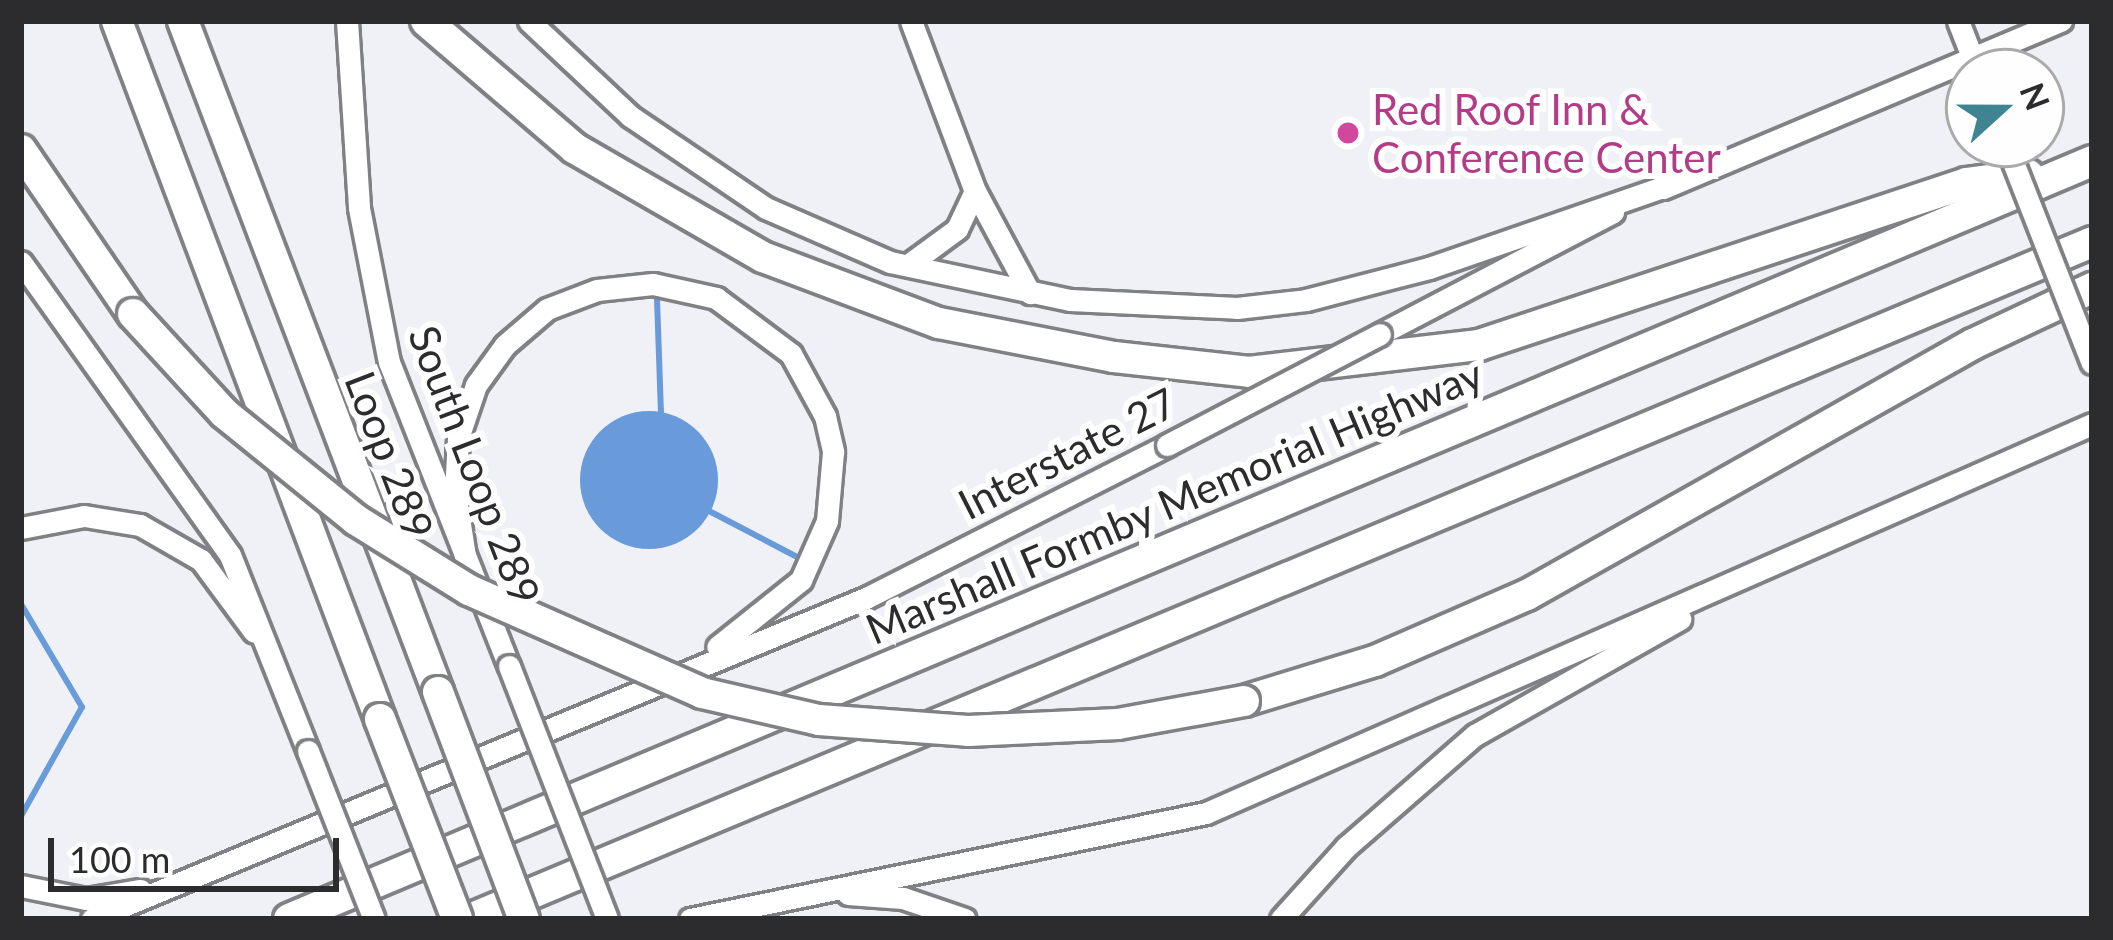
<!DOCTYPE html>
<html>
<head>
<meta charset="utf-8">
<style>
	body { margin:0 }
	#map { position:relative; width:2113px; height:940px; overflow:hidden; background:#f0f1f6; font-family:Lato,sans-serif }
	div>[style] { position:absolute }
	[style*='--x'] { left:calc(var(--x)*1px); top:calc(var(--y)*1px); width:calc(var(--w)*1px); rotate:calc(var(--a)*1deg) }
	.water>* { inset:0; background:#699bdb }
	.round { border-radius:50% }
	.stream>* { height:6px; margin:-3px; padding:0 3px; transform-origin:3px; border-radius:3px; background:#699bdb }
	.roads { filter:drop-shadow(3px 0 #808185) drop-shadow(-3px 0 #808185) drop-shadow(0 3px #808185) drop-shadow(0 -3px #808185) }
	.secondary>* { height:21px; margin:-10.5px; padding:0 10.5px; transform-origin:10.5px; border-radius:10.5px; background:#fff }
	.highway>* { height:30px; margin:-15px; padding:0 15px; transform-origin:15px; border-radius:15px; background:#fff }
	.bridges { filter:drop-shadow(3px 0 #808185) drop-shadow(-3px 0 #808185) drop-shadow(0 3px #808185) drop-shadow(0 -3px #808185) }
	.secondary-bridge>* { height:21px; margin:-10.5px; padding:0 10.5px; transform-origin:10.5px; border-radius:10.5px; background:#fff }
	.highway-bridge>* { height:30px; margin:-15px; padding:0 15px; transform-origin:15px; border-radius:15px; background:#fff }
	.dots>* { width:33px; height:33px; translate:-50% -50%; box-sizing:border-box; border:6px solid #fefefe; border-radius:50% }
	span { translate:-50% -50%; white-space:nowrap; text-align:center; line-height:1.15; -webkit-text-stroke:12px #fefefe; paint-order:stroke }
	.hotel-label { font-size:42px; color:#b23c85 }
	.left { translate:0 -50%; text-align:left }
	.street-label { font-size:42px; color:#2c2c2e }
	.frame { position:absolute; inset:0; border:24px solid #2c2c2e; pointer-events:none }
	.north { position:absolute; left:1945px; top:48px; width:120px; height:120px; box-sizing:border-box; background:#fefefe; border:3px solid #aaaaab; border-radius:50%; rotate:69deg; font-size:33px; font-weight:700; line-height:48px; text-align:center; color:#2c2c2e }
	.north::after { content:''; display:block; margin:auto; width:42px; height:54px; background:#408492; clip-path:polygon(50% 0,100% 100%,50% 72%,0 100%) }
	.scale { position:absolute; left:48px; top:838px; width:291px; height:54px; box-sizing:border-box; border:6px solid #2c2c2e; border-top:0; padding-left:15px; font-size:36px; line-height:42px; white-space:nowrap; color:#2c2c2e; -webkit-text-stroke:9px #fefefe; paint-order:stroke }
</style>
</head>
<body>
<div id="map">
	<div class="water">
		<i class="round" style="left:580px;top:411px;width:138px;height:138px"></i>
	</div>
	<div class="stream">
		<i style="--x:657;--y:299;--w:113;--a:88"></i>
		<i style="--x:711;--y:512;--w:95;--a:27.6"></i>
		<i style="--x:21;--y:604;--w:120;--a:59.4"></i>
		<i style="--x:82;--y:707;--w:125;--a:119.2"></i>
	</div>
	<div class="roads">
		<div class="secondary">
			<i style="--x:347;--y:21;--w:187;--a:86.3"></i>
			<i style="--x:359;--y:208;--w:157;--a:79"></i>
			<i style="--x:389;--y:362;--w:327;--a:68.5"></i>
			<i style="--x:529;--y:21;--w:139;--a:43.2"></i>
			<i style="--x:630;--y:116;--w:164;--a:34.1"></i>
			<i style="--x:766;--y:208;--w:135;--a:23.5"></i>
			<i style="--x:890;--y:262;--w:184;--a:11.9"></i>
			<i style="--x:1070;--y:300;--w:167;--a:2.7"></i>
			<i style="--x:1237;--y:308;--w:69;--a:-6.6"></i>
			<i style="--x:1306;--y:300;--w:127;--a:-14.6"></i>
			<i style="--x:1429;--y:268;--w:260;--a:-19.1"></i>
			<i style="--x:911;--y:21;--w:182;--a:69.4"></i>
			<i style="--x:975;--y:191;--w:116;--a:61.7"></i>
			<i style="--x:1958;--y:21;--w:55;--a:68.6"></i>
			<i style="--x:1663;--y:188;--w:432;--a:-22.8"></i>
			<i style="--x:21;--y:262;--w:360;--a:54.5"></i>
			<i style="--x:230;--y:555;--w:211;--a:68.3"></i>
			<i style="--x:908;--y:265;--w:61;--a:-36.3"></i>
			<i style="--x:957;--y:229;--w:42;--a:-64.7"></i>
			<i style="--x:1380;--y:334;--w:263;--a:-27.6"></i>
			<i style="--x:21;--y:528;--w:64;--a:-10.8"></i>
			<i style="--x:84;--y:516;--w:57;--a:9.1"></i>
			<i style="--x:140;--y:525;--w:70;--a:29.8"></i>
			<i style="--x:201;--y:560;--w:89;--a:53.6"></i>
			<i style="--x:465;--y:556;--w:65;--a:-98.9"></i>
			<i style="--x:455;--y:492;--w:54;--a:-86.8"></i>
			<i style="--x:458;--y:438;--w:56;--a:-71.2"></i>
			<i style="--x:476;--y:385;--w:49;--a:-54.1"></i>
			<i style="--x:505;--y:345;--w:55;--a:-40.6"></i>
			<i style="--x:547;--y:309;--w:53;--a:-20.8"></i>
			<i style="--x:597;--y:290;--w:56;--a:-6.1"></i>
			<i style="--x:653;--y:284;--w:65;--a:12.5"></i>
			<i style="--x:716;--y:298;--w:94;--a:36.7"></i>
			<i style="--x:791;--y:354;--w:71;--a:61.3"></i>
			<i style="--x:825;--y:416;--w:37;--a:77"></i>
			<i style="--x:833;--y:452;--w:69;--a:95"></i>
			<i style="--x:827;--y:521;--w:64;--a:113.8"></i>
			<i style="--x:801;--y:580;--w:107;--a:141.4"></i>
			<i style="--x:21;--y:886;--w:66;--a:11.3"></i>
			<i style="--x:86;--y:899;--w:55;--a:-9.5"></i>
			<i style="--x:848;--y:894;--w:55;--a:4.2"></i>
			<i style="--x:903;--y:898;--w:65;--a:18.7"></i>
			<i style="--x:92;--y:919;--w:838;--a:-22.53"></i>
			<i style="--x:866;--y:598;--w:338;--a:-26.9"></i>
			<i style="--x:690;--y:919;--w:527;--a:-11.61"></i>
			<i style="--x:1206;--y:813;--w:968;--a:-23.7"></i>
			<i style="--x:1281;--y:919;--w:97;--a:-47.9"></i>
			<i style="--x:1346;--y:847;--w:171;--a:-41"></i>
			<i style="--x:1475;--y:735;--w:236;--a:-29.5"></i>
		</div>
		<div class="highway">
			<i style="--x:117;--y:21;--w:746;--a:69.35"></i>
			<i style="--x:183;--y:21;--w:718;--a:69.19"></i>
			<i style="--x:426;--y:21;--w:195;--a:40.6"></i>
			<i style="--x:574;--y:148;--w:218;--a:30"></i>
			<i style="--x:763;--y:257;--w:188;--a:20.6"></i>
			<i style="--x:939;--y:323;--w:178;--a:11"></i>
			<i style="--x:1114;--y:357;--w:136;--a:6.3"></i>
			<i style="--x:1249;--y:372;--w:232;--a:-6.7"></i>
			<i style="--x:1479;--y:345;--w:514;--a:-18.36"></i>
			<i style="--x:1967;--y:183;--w:62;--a:-7.5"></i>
			<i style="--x:21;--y:150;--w:199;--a:55.7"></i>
			<i style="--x:1244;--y:701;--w:137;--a:-17"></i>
			<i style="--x:1375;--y:661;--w:166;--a:-23.5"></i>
			<i style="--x:1527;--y:595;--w:512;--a:-29.37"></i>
			<i style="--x:1973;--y:344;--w:132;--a:-25.2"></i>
			<i style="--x:289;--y:919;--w:1956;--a:-22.8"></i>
			<i style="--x:470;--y:919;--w:1758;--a:-22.65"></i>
		</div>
	</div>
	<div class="bridges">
		<div class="secondary-bridge">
			<i style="--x:2006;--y:144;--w:235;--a:68.6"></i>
			<i style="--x:1167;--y:445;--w:240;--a:-27.5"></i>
			<i style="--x:509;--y:666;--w:271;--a:68.8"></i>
			<i style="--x:308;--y:751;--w:180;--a:68.6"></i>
		</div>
		<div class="highway-bridge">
			<i style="--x:133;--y:314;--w:134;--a:47.4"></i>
			<i style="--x:224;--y:413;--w:170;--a:39"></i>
			<i style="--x:356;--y:520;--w:133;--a:31.8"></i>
			<i style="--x:469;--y:590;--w:255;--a:23.8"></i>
			<i style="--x:702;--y:693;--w:120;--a:13"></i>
			<i style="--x:819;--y:720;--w:149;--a:4.2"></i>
			<i style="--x:968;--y:731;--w:150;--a:-2.7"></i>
			<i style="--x:1118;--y:724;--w:128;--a:-10.3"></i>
			<i style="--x:438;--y:692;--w:243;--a:69.3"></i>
			<i style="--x:380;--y:719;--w:214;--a:68.9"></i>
		</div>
	</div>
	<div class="dots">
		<i style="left:1348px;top:133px;background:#d1479c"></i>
	</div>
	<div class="hotel-label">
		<span class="left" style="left:1372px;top:133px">Red Roof Inn &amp;<br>Conference Center</span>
	</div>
	<div class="street-label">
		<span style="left:1067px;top:453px;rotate:-27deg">Interstate 27</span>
		<span style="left:390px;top:455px;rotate:69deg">Loop 289</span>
		<span style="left:475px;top:465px;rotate:69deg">South Loop 289</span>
		<span style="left:1174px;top:501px;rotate:-23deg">Marshall Formby Memorial Highway</span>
	</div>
	<div class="frame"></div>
	<div class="north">N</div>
	<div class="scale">100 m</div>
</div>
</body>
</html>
